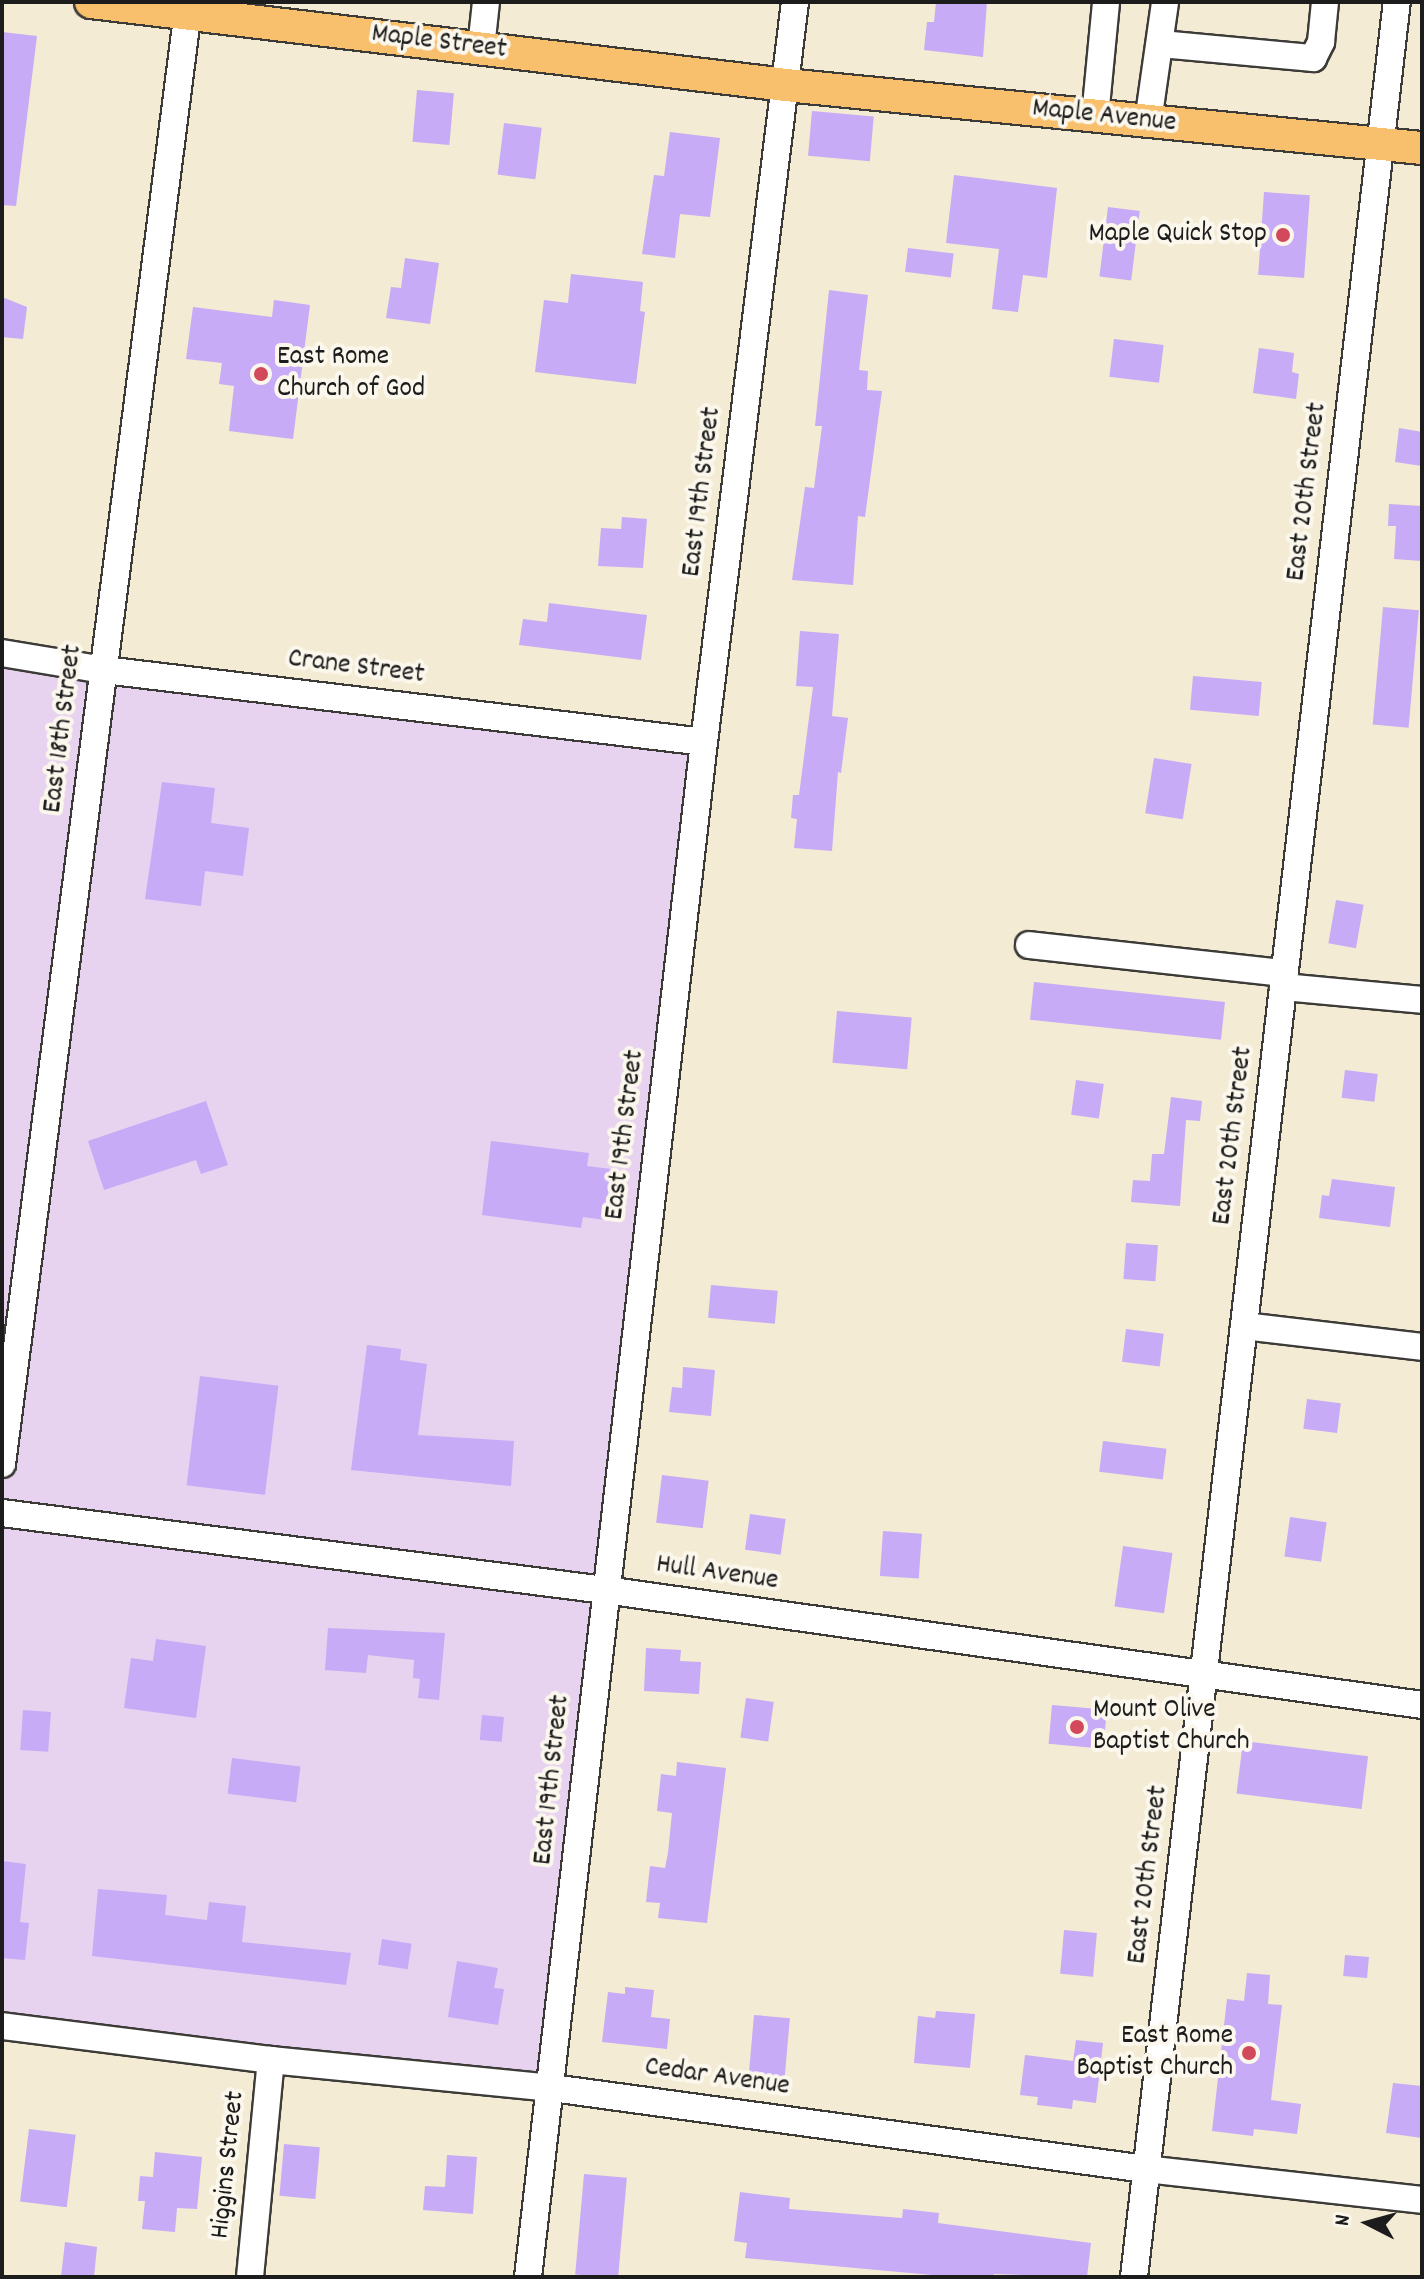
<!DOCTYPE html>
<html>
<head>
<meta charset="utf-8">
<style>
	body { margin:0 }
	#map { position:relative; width:1424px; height:2279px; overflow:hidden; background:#f3ebd3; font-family:Dekko,sans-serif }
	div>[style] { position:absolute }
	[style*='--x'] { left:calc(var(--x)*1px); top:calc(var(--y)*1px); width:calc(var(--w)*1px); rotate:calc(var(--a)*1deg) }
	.built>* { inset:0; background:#e7d2ef }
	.building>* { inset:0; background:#c7abf6; transform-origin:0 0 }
	.roads { filter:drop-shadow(2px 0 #3c3b37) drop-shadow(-2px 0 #3c3b37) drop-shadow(0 2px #3c3b37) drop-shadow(0 -2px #3c3b37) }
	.minor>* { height:26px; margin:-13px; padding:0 13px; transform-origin:13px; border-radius:13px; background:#fff }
	.major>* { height:32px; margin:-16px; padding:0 16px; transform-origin:16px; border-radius:16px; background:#f8bf6c }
	.dots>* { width:22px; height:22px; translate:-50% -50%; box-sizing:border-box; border:4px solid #fbf7ec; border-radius:50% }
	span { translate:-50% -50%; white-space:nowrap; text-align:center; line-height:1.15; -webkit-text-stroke:8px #fbf7ec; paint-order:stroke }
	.street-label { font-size:28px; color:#1c1c1c }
	.poi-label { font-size:28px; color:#1c1c1c }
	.right { translate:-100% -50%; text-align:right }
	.left { translate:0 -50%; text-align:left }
	.frame { position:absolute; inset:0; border:4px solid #1c1c1c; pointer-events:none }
	.north { position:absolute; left:1328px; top:2183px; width:80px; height:80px; -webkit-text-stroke:6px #fbf7ec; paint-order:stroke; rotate:276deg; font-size:22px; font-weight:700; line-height:32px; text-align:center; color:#1c1c1c }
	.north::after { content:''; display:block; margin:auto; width:28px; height:36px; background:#1c1c1c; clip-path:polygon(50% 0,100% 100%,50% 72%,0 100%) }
</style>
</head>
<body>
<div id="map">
	<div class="built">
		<i style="clip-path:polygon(2px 656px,704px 742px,552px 2088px,2px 2020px)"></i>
	</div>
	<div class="building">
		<i style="clip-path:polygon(936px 2px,987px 2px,983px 57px,924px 50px,927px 22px,934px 22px)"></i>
		<i style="clip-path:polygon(2px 32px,37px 36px,16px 206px,2px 205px)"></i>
		<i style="left:417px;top:90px;width:37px;height:52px;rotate:5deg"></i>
		<i style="left:812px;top:111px;width:62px;height:45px;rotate:5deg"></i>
		<i style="left:504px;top:123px;width:38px;height:52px;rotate:7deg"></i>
		<i style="clip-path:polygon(670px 132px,720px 138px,710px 217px,680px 214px,675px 258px,642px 254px,654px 175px,664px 176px)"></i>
		<i style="clip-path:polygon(954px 175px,1057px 188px,1047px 278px,1023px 275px,1018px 312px,992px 309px,999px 249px,946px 243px)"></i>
		<i style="left:1264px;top:192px;width:46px;height:83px;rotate:4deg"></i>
		<i style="left:1108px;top:207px;width:32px;height:70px;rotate:7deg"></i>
		<i style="left:908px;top:248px;width:46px;height:24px;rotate:7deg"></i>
		<i style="clip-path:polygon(405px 258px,439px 263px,430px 324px,386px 318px,391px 287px,401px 288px)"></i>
		<i style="clip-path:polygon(571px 274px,643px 282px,640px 311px,645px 312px,636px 384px,535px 372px,544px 300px,568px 303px)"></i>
		<i style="clip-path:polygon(829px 290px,868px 295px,859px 370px,868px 371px,867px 390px,882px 391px,865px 517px,858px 516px,853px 585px,792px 580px,805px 487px,814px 488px,822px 426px,815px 426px)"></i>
		<i style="clip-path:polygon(2px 297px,27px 307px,23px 339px,2px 337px)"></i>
		<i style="clip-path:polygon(274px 300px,310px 305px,293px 439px,229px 431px,234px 386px,219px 384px,222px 363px,186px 359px,193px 307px,272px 317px)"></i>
		<i style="left:1114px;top:339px;width:50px;height:38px;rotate:7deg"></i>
		<i style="clip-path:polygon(1259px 348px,1294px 353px,1292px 372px,1299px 374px,1296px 399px,1253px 393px)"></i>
		<i style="clip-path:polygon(1399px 428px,1422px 432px,1422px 466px,1395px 462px)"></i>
		<i style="clip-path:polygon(1389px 504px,1422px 506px,1422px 561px,1394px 559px,1396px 526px,1388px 526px)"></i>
		<i style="clip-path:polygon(622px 517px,647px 519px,643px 568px,598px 566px,601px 528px,621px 529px)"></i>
		<i style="clip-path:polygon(549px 603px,647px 615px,641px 660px,519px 645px,523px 619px,547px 622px)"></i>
		<i style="left:1383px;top:607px;width:36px;height:118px;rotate:5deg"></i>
		<i style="clip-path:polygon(800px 631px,839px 634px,832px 716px,848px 718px,841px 773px,838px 772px,832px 851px,794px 848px,797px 819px,791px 818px,793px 795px,799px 795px,813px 687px,796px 686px)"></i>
		<i style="left:1193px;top:676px;width:69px;height:34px;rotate:5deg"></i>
		<i style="left:1154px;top:758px;width:38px;height:56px;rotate:9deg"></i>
		<i style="clip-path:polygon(162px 782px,215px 788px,211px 823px,249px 828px,243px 876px,205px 871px,201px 906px,145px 899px)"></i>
		<i style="left:1336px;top:900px;width:28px;height:44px;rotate:10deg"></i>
		<i style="left:1034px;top:982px;width:192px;height:38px;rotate:6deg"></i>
		<i style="left:837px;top:1011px;width:75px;height:52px;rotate:5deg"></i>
		<i style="left:1345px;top:1070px;width:33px;height:28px;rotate:7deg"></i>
		<i style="left:1076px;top:1080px;width:28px;height:35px;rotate:8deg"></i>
		<i style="clip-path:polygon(1171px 1097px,1202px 1101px,1200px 1121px,1186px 1120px,1180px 1206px,1131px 1202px,1133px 1180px,1150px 1181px,1152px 1154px,1164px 1154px)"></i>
		<i style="clip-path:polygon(206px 1101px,228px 1165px,201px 1174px,196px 1160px,104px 1190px,88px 1141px)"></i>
		<i style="clip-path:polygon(491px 1141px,589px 1153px,587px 1166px,611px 1169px,605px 1220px,583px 1217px,581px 1228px,482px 1215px)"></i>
		<i style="clip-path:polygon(1332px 1179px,1395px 1187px,1390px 1227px,1319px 1218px,1322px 1195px,1329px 1196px)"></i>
		<i style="left:1126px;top:1243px;width:32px;height:36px;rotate:4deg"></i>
		<i style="left:711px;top:1285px;width:67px;height:33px;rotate:5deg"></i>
		<i style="left:1126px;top:1329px;width:38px;height:33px;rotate:7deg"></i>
		<i style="clip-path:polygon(367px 1345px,401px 1349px,400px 1360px,427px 1364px,418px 1435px,514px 1441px,511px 1486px,351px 1470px)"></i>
		<i style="clip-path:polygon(683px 1367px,715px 1370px,711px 1416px,669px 1412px,672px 1387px,682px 1388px)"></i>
		<i style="left:200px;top:1376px;width:79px;height:110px;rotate:7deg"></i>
		<i style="left:1307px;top:1399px;width:34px;height:30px;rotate:7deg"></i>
		<i style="left:1103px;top:1441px;width:64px;height:31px;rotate:7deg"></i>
		<i style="left:662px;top:1475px;width:47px;height:48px;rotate:7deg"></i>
		<i style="left:750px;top:1514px;width:36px;height:36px;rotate:8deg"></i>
		<i style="left:1290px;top:1517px;width:37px;height:40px;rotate:8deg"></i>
		<i style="left:883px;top:1531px;width:39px;height:45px;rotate:4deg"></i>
		<i style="left:1123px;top:1546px;width:50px;height:61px;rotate:8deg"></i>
		<i style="clip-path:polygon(328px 1628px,445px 1633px,439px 1700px,418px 1698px,420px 1679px,413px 1678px,414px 1660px,368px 1655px,366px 1673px,325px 1670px)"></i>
		<i style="clip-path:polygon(156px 1639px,206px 1646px,196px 1718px,124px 1708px,131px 1658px,153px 1661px)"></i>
		<i style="clip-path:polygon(646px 1648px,681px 1650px,680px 1661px,701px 1662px,699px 1694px,644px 1691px)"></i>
		<i style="left:746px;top:1698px;width:28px;height:40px;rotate:8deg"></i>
		<i style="left:1052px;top:1705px;width:55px;height:39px;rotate:5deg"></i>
		<i style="left:23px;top:1710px;width:28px;height:40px;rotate:4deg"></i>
		<i style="left:482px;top:1715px;width:22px;height:25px;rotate:5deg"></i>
		<i style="left:1243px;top:1741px;width:126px;height:53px;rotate:7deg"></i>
		<i style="left:232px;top:1758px;width:69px;height:36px;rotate:7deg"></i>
		<i style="clip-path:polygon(677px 1762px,726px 1768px,707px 1923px,658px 1918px,660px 1903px,646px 1902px,650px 1866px,665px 1868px,668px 1853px,672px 1813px,657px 1811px,661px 1774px,676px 1776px)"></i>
		<i style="clip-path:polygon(2px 1861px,26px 1864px,20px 1922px,29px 1923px,25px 1960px,2px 1958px)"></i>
		<i style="clip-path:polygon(98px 1889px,167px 1895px,165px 1915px,207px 1920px,209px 1902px,246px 1906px,242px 1942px,351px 1953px,346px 1985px,92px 1956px)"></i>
		<i style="left:1064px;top:1930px;width:33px;height:44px;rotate:5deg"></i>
		<i style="left:382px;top:1939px;width:30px;height:26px;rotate:9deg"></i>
		<i style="left:1345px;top:1955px;width:24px;height:21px;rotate:5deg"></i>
		<i style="clip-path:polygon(457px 1961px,498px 1968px,494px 1988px,504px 1989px,498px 2025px,448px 2017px)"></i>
		<i style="clip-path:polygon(1247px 1973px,1270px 1975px,1268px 2004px,1282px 2005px,1271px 2100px,1301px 2104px,1297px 2134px,1254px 2129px,1253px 2136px,1212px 2131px,1227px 1999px,1244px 2001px)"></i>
		<i style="clip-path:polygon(625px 1987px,654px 1990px,651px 2017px,670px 2019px,667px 2049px,602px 2042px,608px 1992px,625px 1994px)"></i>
		<i style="clip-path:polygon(936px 2011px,975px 2014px,970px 2068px,914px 2063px,918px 2016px,935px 2018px)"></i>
		<i style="left:754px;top:2015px;width:36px;height:59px;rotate:5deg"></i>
		<i style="clip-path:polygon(1076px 2040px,1103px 2043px,1096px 2103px,1073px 2100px,1072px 2109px,1037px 2105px,1038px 2097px,1020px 2095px,1025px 2055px,1073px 2061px)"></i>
		<i style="clip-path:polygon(1393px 2083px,1422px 2086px,1422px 2138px,1386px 2133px)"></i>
		<i style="left:29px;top:2129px;width:47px;height:73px;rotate:7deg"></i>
		<i style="left:284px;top:2144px;width:36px;height:52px;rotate:5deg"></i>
		<i style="clip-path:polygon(155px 2152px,202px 2157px,197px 2209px,177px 2208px,175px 2232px,142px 2229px,145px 2201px,138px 2201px,140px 2176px,153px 2177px)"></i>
		<i style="clip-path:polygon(447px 2155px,477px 2157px,473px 2214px,423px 2210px,425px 2186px,445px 2187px)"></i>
		<i style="left:584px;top:2174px;width:43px;height:101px;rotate:5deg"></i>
		<i style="clip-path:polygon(740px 2192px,790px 2198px,789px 2209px,902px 2218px,903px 2209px,939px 2213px,938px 2223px,1091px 2243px,1087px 2277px,994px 2274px,993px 2277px,954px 2277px,745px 2258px,747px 2243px,734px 2241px)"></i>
		<i style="clip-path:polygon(65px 2242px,97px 2247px,94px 2277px,61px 2277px)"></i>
	</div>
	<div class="roads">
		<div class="minor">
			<i style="--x:1161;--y:44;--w:153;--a:5.3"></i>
			<i style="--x:1313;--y:58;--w:18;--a:-63"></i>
			<i style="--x:1321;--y:42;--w:40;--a:-84.3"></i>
			<i style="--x:481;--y:48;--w:46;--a:-83.8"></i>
			<i style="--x:1095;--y:117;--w:116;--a:-84.5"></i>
			<i style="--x:1148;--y:122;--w:121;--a:-81.9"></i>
			<i style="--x:2;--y:653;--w:103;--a:9.5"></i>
			<i style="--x:104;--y:670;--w:604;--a:6.84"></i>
			<i style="--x:1029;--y:945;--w:257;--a:6.3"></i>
			<i style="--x:1283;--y:987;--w:140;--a:5.3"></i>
			<i style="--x:1244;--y:1326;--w:179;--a:6.7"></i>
			<i style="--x:2;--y:1464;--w:1474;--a:-82.71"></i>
			<i style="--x:2;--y:1513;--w:608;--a:7.28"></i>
			<i style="--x:605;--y:1590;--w:825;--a:8.01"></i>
			<i style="--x:2;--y:2026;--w:271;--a:7.2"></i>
			<i style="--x:271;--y:2060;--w:282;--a:5.7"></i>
			<i style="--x:552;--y:2088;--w:599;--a:7.77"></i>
			<i style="--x:1146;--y:2169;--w:278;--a:6.4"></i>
			<i style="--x:250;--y:2277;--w:218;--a:-84.5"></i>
			<i style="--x:528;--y:2277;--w:1545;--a:-83.46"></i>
			<i style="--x:704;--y:742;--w:746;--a:-82.99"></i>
			<i style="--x:1134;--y:2277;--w:2290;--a:-83.41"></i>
		</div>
		<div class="major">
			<i style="--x:91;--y:2;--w:700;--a:6.81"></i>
			<i style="--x:786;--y:85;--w:639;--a:5.66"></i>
		</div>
	</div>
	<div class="dots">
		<i style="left:1283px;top:235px;background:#d1495b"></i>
		<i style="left:261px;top:374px;background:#d1495b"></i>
		<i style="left:1077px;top:1727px;background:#d1495b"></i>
		<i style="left:1249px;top:2053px;background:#d1495b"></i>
	</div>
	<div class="street-label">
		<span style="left:439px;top:43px;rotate:7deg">Maple Street</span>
		<span style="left:1104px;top:117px;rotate:6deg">Maple Avenue</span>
		<span style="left:703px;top:492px;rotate:-83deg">East 19th Street</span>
		<span style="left:1308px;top:492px;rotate:-83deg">East 20th Street</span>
		<span style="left:356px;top:668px;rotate:7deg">Crane Street</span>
		<span style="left:64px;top:729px;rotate:-83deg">East 18th Street</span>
		<span style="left:626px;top:1135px;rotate:-83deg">East 19th Street</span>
		<span style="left:1234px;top:1136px;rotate:-83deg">East 20th Street</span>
		<span style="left:717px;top:1574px;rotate:8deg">Hull Avenue</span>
		<span style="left:553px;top:1780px;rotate:-84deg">East 19th Street</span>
		<span style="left:1149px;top:1875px;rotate:-83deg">East 20th Street</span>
		<span style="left:717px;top:2078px;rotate:8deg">Cedar Avenue</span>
		<span style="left:229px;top:2165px;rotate:-84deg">Higgins Street</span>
	</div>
	<div class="poi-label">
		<span class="right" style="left:1267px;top:235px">Maple Quick Stop</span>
		<span class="left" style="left:277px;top:374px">East Rome<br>Church of God</span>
		<span class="left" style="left:1093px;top:1727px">Mount Olive<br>Baptist Church</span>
		<span class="right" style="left:1233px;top:2053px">East Rome<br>Baptist Church</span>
	</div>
	<div class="frame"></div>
	<div class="north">N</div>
</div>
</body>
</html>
